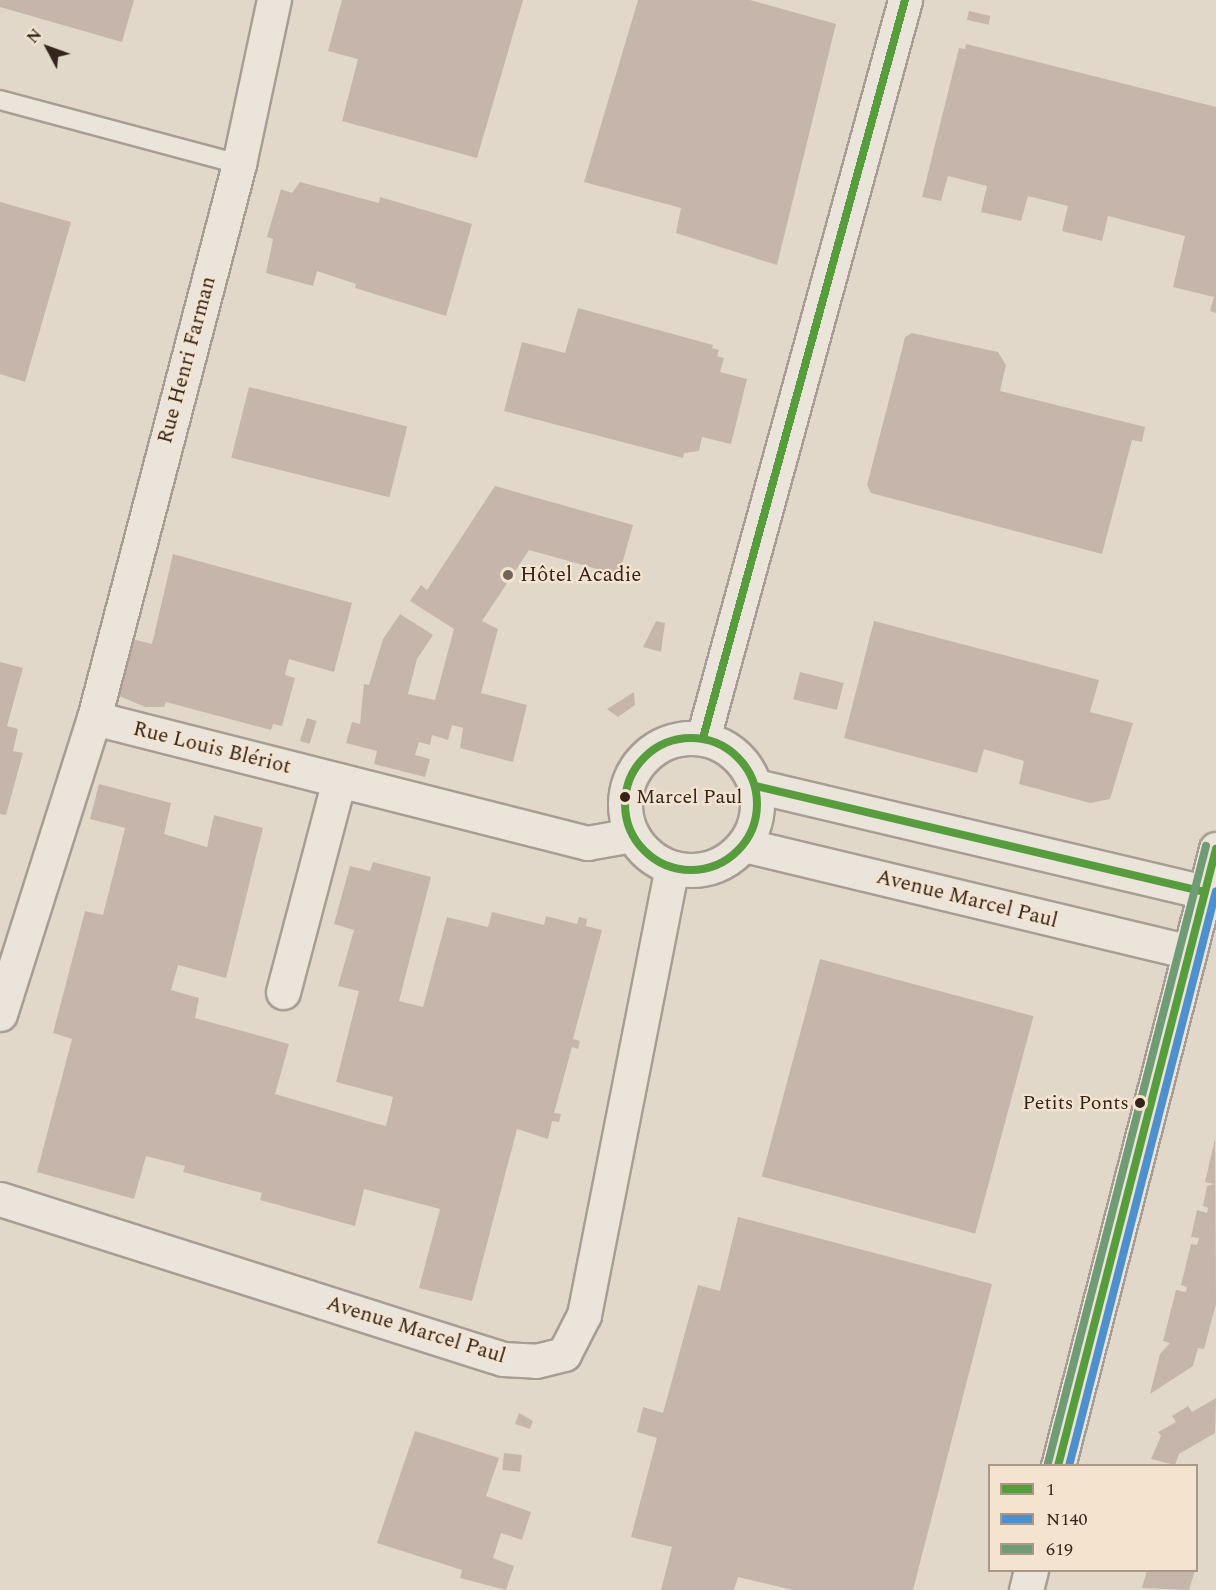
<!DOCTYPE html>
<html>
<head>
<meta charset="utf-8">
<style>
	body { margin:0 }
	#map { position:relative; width:1216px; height:1590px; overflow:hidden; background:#e2d8ca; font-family:Spectral,serif }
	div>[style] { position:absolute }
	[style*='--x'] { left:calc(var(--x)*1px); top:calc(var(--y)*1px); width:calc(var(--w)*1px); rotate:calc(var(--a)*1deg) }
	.building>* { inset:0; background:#c6b5ab; transform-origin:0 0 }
	.roads { filter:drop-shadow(2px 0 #a79d94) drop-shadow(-2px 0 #a79d94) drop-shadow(0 2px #a79d94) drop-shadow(0 -2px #a79d94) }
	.service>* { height:18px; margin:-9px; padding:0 9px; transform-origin:9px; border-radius:9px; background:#eae4db }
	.minor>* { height:33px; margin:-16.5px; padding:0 16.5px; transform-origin:16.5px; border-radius:16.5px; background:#eae4db }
	.minor>.ring { margin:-16.5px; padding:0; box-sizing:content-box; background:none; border:33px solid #eae4db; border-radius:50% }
	.secondary>* { height:33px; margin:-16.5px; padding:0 16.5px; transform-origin:16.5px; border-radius:16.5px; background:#eae4db }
	.bus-1>* { height:8px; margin:-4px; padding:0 4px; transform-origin:4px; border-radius:4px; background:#579d3e }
	.bus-1>.ring { margin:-4px; padding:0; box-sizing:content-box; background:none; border:8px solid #579d3e; border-radius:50% }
	.bus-2>* { height:8px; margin:-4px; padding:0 4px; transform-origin:4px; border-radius:4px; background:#4d90cd }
	.bus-3>* { height:8px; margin:-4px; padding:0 4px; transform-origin:4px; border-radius:4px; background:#6f9c74 }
	.dots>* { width:16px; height:16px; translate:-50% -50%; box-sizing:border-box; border:3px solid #f4e4cf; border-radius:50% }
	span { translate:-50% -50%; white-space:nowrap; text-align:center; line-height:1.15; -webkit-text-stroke:4.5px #f4e4cf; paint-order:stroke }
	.bus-label { font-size:20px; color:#34251c }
	.left { translate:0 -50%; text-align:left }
	.right { translate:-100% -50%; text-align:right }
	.street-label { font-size:21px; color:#34251c }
	.poi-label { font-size:21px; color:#34251c }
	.legend { position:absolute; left:988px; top:1464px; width:210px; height:108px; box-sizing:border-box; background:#f4e4cf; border:2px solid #a79887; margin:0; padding:8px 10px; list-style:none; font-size:18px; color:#34251c }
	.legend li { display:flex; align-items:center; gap:12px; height:30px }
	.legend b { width:30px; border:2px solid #a79887 }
	.north { position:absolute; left:18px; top:18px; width:60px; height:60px; -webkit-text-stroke:4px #f4e4cf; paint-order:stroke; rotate:311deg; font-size:16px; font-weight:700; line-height:24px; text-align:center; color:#34251c }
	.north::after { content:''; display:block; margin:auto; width:21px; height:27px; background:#34251c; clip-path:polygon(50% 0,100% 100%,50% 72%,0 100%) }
</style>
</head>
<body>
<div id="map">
	<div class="building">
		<i style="clip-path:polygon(0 0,134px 0,122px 42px,0 7px)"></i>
		<i style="clip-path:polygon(342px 0,523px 0,477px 158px,342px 121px,358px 59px,328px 51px)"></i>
		<i style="clip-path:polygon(638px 0,750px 0,836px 24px,777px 265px,676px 233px,681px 208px,584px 182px)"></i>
		<i style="left:969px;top:11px;width:22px;height:9px;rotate:13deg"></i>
		<i style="clip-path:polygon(966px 44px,1216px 107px,1216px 313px,1210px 311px,1214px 297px,1173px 287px,1185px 236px,1108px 216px,1102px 241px,1062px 231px,1068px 206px,1028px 196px,1021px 221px,981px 212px,987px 186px,948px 176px,941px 201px,922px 197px,959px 48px,965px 49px)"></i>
		<i style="clip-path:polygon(300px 182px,379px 203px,380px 197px,472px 224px,446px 316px,355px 288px,356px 284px,317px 271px,313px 286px,266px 273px,273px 239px,267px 237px,281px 189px,292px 193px)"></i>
		<i style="clip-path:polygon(0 202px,71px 222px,25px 382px,0 374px)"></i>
		<i style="clip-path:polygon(578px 308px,713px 345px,712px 348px,719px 350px,717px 356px,724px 358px,720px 372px,747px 379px,731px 444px,702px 437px,699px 451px,684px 453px,683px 458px,504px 411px,522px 342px,565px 353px)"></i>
		<i style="clip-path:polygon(912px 333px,998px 352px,1006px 365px,1000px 391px,1145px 427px,1142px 442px,1132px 440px,1102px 554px,871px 493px,867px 485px,896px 373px,905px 337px)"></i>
		<i style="left:249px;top:387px;width:163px;height:73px;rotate:14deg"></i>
		<i style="clip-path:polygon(495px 486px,633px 525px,619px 575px,529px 550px,482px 621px,498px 629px,481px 693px,527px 705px,513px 762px,460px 748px,463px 728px,452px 725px,448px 740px,432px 735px,430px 745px,419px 742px,415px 755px,430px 759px,425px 777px,374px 764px,377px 751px,346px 743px,352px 722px,360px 724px,364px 684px,369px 685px,383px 639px,400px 614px,433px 635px,417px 659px,408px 694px,435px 700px,454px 629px,410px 601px,421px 585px,427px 590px)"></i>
		<i style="clip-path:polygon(173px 554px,352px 603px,334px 672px,289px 659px,285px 675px,295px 678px,282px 726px,273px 724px,271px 730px,166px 702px,164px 707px,145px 707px,117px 695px,132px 639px,152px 644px)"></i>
		<i style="clip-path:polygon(656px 621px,665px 623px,661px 652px,643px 647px)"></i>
		<i style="clip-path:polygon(874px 621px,1099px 680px,1090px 712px,1133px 723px,1110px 799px,1090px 803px,1019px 784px,1024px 761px,984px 749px,977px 773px,844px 738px)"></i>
		<i style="clip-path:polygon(0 662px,23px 668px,7px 726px,18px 729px,13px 751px,23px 753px,6px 815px,0 814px)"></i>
		<i style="left:800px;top:672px;width:45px;height:28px;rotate:14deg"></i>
		<i style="clip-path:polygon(634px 692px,635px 705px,618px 717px,607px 709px)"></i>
		<i style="left:307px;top:718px;width:10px;height:24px;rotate:17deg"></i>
		<i style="clip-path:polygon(99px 784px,171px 803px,164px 834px,207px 847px,214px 815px,263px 828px,226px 978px,178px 965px,171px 990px,199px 998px,195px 1018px,289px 1044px,275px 1094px,367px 1121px,386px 1126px,393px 1097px,336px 1082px,359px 991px,338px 986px,354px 930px,334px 924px,350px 866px,370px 871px,373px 862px,431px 877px,399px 1001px,423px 1007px,447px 917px,488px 927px,492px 912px,544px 925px,546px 916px,577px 924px,579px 917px,587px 919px,586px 926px,602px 930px,573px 1039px,580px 1041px,578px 1049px,572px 1047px,554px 1113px,561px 1114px,559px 1122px,552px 1121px,548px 1139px,517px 1129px,472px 1301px,419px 1288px,440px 1209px,364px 1189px,355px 1226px,260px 1200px,262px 1193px,183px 1172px,185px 1166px,146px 1156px,134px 1199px,37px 1172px,72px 1039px,53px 1033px,85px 911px,103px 915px,125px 828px,90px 819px)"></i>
		<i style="left:820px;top:959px;width:221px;height:225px;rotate:15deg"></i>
		<i style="clip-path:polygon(1215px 1139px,1216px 1304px,1204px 1349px,1198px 1348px,1193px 1366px,1150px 1394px,1160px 1354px,1170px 1343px,1163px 1341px,1176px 1290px,1186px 1292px,1187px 1287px,1181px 1285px,1191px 1244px,1197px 1245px,1199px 1238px,1191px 1237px,1197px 1210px,1207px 1213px,1208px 1208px,1203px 1206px,1207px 1186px,1214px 1184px,1205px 1182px)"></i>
		<i style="clip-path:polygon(738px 1217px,992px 1284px,913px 1590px,793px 1590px,738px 1577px,734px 1590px,661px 1590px,672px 1547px,631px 1537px,657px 1438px,637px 1432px,643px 1407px,663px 1413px,698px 1285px,720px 1291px)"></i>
		<i style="clip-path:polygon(1216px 1398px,1215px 1433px,1179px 1454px,1175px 1465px,1151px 1459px,1161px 1436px,1158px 1432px,1176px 1422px,1172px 1416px,1188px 1406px,1192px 1412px)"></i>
		<i style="clip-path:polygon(519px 1413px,533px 1421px,530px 1429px,515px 1424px)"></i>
		<i style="clip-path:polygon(415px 1431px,499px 1458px,486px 1496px,531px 1512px,522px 1540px,501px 1533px,493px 1558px,514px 1566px,506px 1590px,460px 1578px,462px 1570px,377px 1543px)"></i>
		<i style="left:504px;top:1453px;width:18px;height:17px;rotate:6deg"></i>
		<i style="clip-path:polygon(1147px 1570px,1195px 1570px,1189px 1590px,1142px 1588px)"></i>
	</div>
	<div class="roads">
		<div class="service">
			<i style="--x:0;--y:100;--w:247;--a:15"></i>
		</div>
		<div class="minor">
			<i style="--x:94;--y:718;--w:573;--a:-75.33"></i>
			<i style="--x:239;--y:164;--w:168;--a:-78"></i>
			<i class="ring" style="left:625px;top:738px;width:99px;height:99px"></i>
			<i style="--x:703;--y:738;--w:765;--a:-74.69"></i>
			<i style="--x:756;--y:786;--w:461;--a:13.3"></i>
			<i style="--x:744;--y:845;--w:458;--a:13.5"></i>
			<i style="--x:283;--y:992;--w:219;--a:-75.2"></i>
			<i style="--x:0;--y:1014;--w:311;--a:-72.4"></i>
			<i style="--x:94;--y:718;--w:509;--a:14.23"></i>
			<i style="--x:587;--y:843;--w:46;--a:-10.1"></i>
			<i style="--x:0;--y:1199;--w:528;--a:17.65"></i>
			<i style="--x:503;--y:1359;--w:33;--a:3"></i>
			<i style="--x:536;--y:1361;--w:29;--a:-14"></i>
			<i style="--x:564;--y:1354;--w:44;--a:-62.9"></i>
			<i style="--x:584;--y:1315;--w:456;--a:-78.9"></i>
		</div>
		<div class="secondary">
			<i style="--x:1058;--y:1466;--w:637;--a:-75.64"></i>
			<i style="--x:1026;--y:1590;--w:21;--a:-76"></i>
		</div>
	</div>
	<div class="bus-1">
		<i class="ring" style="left:625px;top:738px;width:124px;height:124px"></i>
		<i style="--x:703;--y:738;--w:765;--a:-74.69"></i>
		<i style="--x:756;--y:786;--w:461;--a:13.3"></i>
		<i style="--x:1058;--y:1466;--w:637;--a:-75.64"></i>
	</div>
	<div class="bus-2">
		<i style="--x:1069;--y:1466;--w:593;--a:-75.66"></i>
	</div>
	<div class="bus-3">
		<i style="--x:1048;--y:1463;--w:637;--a:-75.64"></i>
	</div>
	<div class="dots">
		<i style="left:508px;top:575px;background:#716459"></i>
		<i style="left:625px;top:797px;background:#34251c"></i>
		<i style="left:1140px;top:1103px;background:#34251c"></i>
	</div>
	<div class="bus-label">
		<span class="left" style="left:636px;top:797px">Marcel Paul</span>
		<span class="right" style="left:1129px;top:1103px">Petits Ponts</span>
	</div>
	<div class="street-label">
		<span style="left:187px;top:360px;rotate:-75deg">Rue Henri Farman</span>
		<span style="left:212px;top:748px;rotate:14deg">Rue Louis Blériot</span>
		<span style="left:967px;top:899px;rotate:14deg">Avenue Marcel Paul</span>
		<span style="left:416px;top:1330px;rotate:17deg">Avenue Marcel Paul</span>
	</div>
	<div class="poi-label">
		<span class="left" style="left:520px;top:575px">Hôtel Acadie</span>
	</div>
	<ul class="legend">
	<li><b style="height:8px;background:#579d3e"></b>1</li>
	<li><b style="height:8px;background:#4d90cd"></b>N140</li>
	<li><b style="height:8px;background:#6f9c74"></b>619</li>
	</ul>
	<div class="north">N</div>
</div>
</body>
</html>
